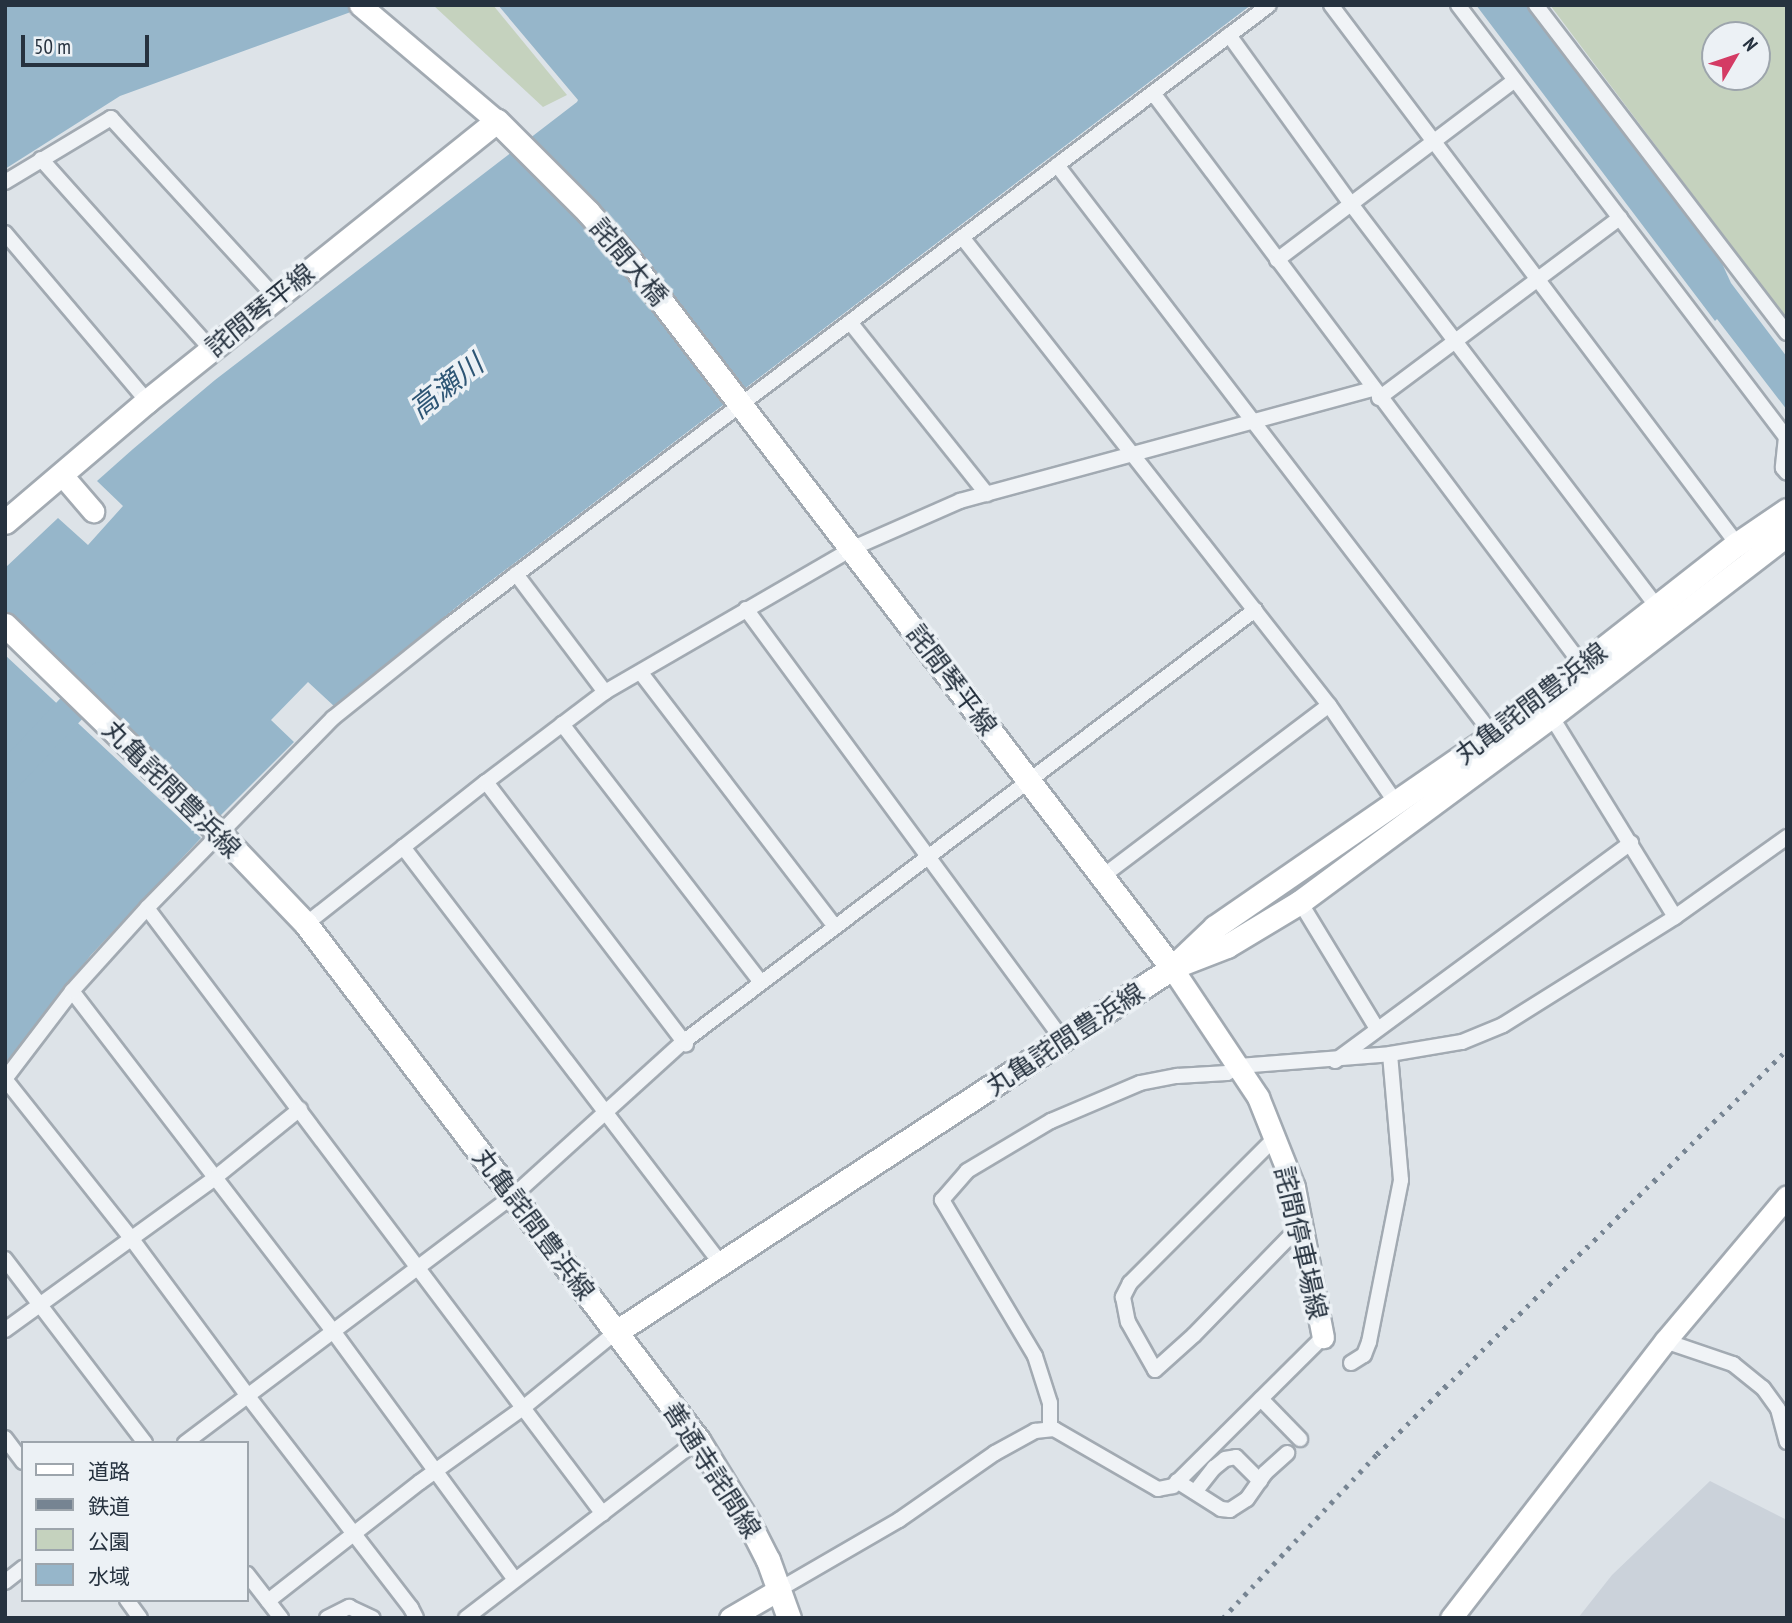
<!DOCTYPE html>
<html>
<head>
<meta charset="utf-8">
<style>
	body { margin:0 }
	#map { position:relative; width:1792px; height:1623px; overflow:hidden; background:#dde3e8; font-family:"PT Sans Narrow","Noto Sans JP",sans-serif }
	div>[style] { position:absolute }
	[style*='--x'] { left:calc(var(--x)*1px); top:calc(var(--y)*1px); width:calc(var(--w)*1px); rotate:calc(var(--a)*1deg) }
	.built>* { inset:0; background:#cbd2da }
	.green>* { inset:0; background:#c5d2be }
	.water>* { inset:0; background:#96b6ca }
	.river>* { height:30px; margin:-15px; padding:0 15px; transform-origin:15px; border-radius:15px; background:#96b6ca }
	.roads { filter:drop-shadow(2px 0 #a2aab2) drop-shadow(-2px 0 #a2aab2) drop-shadow(0 2px #a2aab2) drop-shadow(0 -2px #a2aab2) }
	.street>* { height:14px; margin:-7px; padding:0 7px; transform-origin:7px; border-radius:7px; background:#f0f3f6 }
	.secondary>* { height:21px; margin:-10.5px; padding:0 10.5px; transform-origin:10.5px; border-radius:10.5px; background:#fff }
	.primary>* { height:23px; margin:-11.5px; padding:0 11.5px; transform-origin:11.5px; border-radius:11.5px; background:#fff }
	.rail>* { height:5px; margin-top:-2.5px; transform-origin:0; background:repeating-linear-gradient(90deg,#768492 0 3.5px,transparent 0 10.5px) }
	span { translate:-50% -50%; white-space:nowrap; text-align:center; line-height:1.15; -webkit-text-stroke:7px #ecf1f5; paint-order:stroke }
	.street-label { font-size:26px; color:#26323f }
	.water-label { font-size:28px; color:#2e5675; font-style:italic }
	.frame { position:absolute; inset:0; border:7px solid #26323f; pointer-events:none }
	.legend { position:absolute; left:21px; top:1441px; width:228px; height:161px; box-sizing:border-box; background:#ecf1f5; border:2px solid #9da5ac; margin:0; padding:9px 12px; list-style:none; font-size:21px; color:#26323f }
	.legend li { display:flex; align-items:center; gap:14px; height:35px }
	.legend b { width:35px; border:2px solid #9da5ac }
	.north { position:absolute; left:1701px; top:21px; width:70px; height:70px; box-sizing:border-box; background:#ecf1f5; border:2px solid #9da5ac; border-radius:50%; rotate:51deg; font-size:19px; font-weight:700; line-height:28px; text-align:center; color:#26323f }
	.north::after { content:''; display:block; margin:auto; width:24px; height:32px; background:#d43b64; clip-path:polygon(50% 0,100% 100%,50% 72%,0 100%) }
	.scale { position:absolute; left:21px; top:35px; width:128px; height:32px; box-sizing:border-box; border:4px solid #26323f; border-top:0; padding-left:9px; font-size:21px; line-height:24px; white-space:nowrap; color:#26323f; -webkit-text-stroke:5px #ecf1f5; paint-order:stroke }
</style>
</head>
<body>
<div id="map">
	<div class="built">
		<i style="clip-path:polygon(1710px 1481px,1787px 1520px,1787px 1618px,1578px 1618px,1612px 1575px)"></i>
	</div>
	<div class="green">
		<i style="clip-path:polygon(433px 5px,493px 5px,567px 95px,543px 107px)"></i>
		<i style="clip-path:polygon(evenodd,1550px 5px,1787px 5px,1787px 320px,1550px 5px,1715px 35px,1757px 35px,1757px 77px,1715px 77px,1715px 35px)"></i>
	</div>
	<div class="water">
		<i style="clip-path:polygon(5px 5px,370px 5px,120px 96px,5px 169px)"></i>
		<i style="clip-path:polygon(498px 5px,1251px 5px,459px 605px,335px 707px,308px 682px,271px 720px,294px 742px,220px 816px,5px 612px,5px 568px,58px 518px,88px 545px,123px 506px,97px 481px,133px 449px,215px 380px,577px 102px,578px 100px)"></i>
		<i style="clip-path:polygon(1476px 5px,1529px 5px,1715px 248px,1731px 283px,1787px 357px,1787px 410px,1717px 319px,1715px 321px)"></i>
		<i style="clip-path:polygon(5px 655px,201px 838px,91px 955px,5px 1065px)"></i>
	</div>
	<div class="river">
		<i style="--x:5;--y:779;--w:140;--a:-46.7"></i>
	</div>
	<div class="roads">
		<div class="street">
			<i style="--x:1331;--y:5;--w:675;--a:53.01"></i>
			<i style="--x:1458;--y:5;--w:542;--a:52.79"></i>
			<i style="--x:1786;--y:437;--w:31;--a:96"></i>
			<i style="--x:1783;--y:468;--w:6;--a:51"></i>
			<i style="--x:1536;--y:5;--w:413;--a:52.6"></i>
			<i style="--x:1229;--y:35;--w:208;--a:54.2"></i>
			<i style="--x:1351;--y:204;--w:507;--a:52.77"></i>
			<i style="--x:1153;--y:93;--w:720;--a:53.13"></i>
			<i style="--x:41;--y:159;--w:255;--a:48.2"></i>
			<i style="--x:1057;--y:165;--w:718;--a:52.59"></i>
			<i style="--x:5;--y:182;--w:124;--a:-31.1"></i>
			<i style="--x:111;--y:118;--w:244;--a:47.5"></i>
			<i style="--x:5;--y:233;--w:220;--a:49.8"></i>
			<i style="--x:962;--y:237;--w:595;--a:51.9"></i>
			<i style="--x:1329;--y:705;--w:119;--a:55.6"></i>
			<i style="--x:1277;--y:260;--w:298;--a:-37.1"></i>
			<i style="--x:850;--y:322;--w:220;--a:51.5"></i>
			<i style="--x:1379;--y:398;--w:301;--a:-36.8"></i>
			<i style="--x:516;--y:574;--w:148;--a:53"></i>
			<i style="--x:746;--y:609;--w:535;--a:53.67"></i>
			<i style="--x:641;--y:673;--w:317;--a:52.6"></i>
			<i style="--x:1551;--y:716;--w:236;--a:58.3"></i>
			<i style="--x:562;--y:724;--w:326;--a:52.4"></i>
			<i style="--x:486;--y:782;--w:330;--a:52.7"></i>
			<i style="--x:403;--y:847;--w:526;--a:52.65"></i>
			<i style="--x:1103;--y:876;--w:283;--a:-37.1"></i>
			<i style="--x:1300;--y:902;--w:146;--a:58.7"></i>
			<i style="--x:147;--y:908;--w:758;--a:53.04"></i>
			<i style="--x:306;--y:924;--w:229;--a:-38.3"></i>
			<i style="--x:486;--y:782;--w:149;--a:-37.1"></i>
			<i style="--x:605;--y:692;--w:287;--a:-30.1"></i>
			<i style="--x:853;--y:548;--w:117;--a:-23.7"></i>
			<i style="--x:960;--y:501;--w:428;--a:-15.2"></i>
			<i style="--x:72;--y:991;--w:429;--a:52.5"></i>
			<i style="--x:333;--y:1331;--w:308;--a:53.8"></i>
			<i style="--x:1335;--y:1061;--w:368;--a:-36.4"></i>
			<i style="--x:5;--y:1079;--w:111;--a:-52.7"></i>
			<i style="--x:72;--y:991;--w:112;--a:-47.9"></i>
			<i style="--x:147;--y:908;--w:266;--a:-45.6"></i>
			<i style="--x:333;--y:718;--w:147;--a:-38.7"></i>
			<i style="--x:448;--y:626;--w:1029;--a:-37.1"></i>
			<i style="--x:5;--y:1079;--w:203;--a:51.6"></i>
			<i style="--x:131;--y:1238;--w:195;--a:53.5"></i>
			<i style="--x:247;--y:1395;--w:269;--a:52.4"></i>
			<i style="--x:411;--y:1608;--w:11;--a:63"></i>
			<i style="--x:1274;--y:1139;--w:204;--a:135"></i>
			<i style="--x:1130;--y:1283;--w:16;--a:117"></i>
			<i style="--x:1123;--y:1297;--w:25;--a:79"></i>
			<i style="--x:1128;--y:1322;--w:55;--a:60.6"></i>
			<i style="--x:1155;--y:1370;--w:52;--a:-41.9"></i>
			<i style="--x:1194;--y:1335;--w:156;--a:-45.8"></i>
			<i style="--x:5;--y:1259;--w:231;--a:52.7"></i>
			<i style="--x:5;--y:1330;--w:261;--a:-35.9"></i>
			<i style="--x:216;--y:1177;--w:108;--a:-39"></i>
			<i style="--x:1665;--y:1341;--w:72;--a:18.7"></i>
			<i style="--x:1733;--y:1364;--w:38;--a:39"></i>
			<i style="--x:1763;--y:1388;--w:26;--a:54"></i>
			<i style="--x:1778;--y:1409;--w:34;--a:75"></i>
			<i style="--x:1351;--y:1363;--w:15;--a:-32"></i>
			<i style="--x:1364;--y:1355;--w:14;--a:-69"></i>
			<i style="--x:1369;--y:1342;--w:165;--a:-78.8"></i>
			<i style="--x:1401;--y:1180;--w:126;--a:-95"></i>
			<i style="--x:1261;--y:1399;--w:56;--a:45.7"></i>
			<i style="--x:1050;--y:1429;--w:26;--a:-90"></i>
			<i style="--x:1050;--y:1403;--w:49;--a:-107.7"></i>
			<i style="--x:1035;--y:1356;--w:182;--a:-120.8"></i>
			<i style="--x:942;--y:1200;--w:38;--a:-49"></i>
			<i style="--x:967;--y:1171;--w:98;--a:-30.8"></i>
			<i style="--x:1051;--y:1121;--w:97;--a:-23.1"></i>
			<i style="--x:1140;--y:1083;--w:38;--a:-11"></i>
			<i style="--x:1177;--y:1076;--w:50;--a:-3.4"></i>
			<i style="--x:1227;--y:1073;--w:14;--a:-30"></i>
			<i style="--x:1239;--y:1066;--w:151;--a:-4.5"></i>
			<i style="--x:1390;--y:1054;--w:73;--a:-9.5"></i>
			<i style="--x:1462;--y:1042;--w:44;--a:-22.5"></i>
			<i style="--x:1503;--y:1025;--w:203;--a:-32.1"></i>
			<i style="--x:1675;--y:917;--w:138;--a:-35.5"></i>
			<i style="--x:5;--y:1438;--w:30;--a:53"></i>
			<i style="--x:185;--y:1443;--w:411;--a:-37"></i>
			<i style="--x:513;--y:1196;--w:229;--a:-42.2"></i>
			<i style="--x:683;--y:1042;--w:717;--a:-37.06"></i>
			<i style="--x:1177;--y:1481;--w:52;--a:32.5"></i>
			<i style="--x:1221;--y:1509;--w:9;--a:6"></i>
			<i style="--x:1230;--y:1510;--w:20;--a:-33"></i>
			<i style="--x:1247;--y:1499;--w:32;--a:-55"></i>
			<i style="--x:1265;--y:1473;--w:30;--a:-42"></i>
			<i style="--x:1195;--y:1492;--w:31;--a:-52"></i>
			<i style="--x:1214;--y:1468;--w:14;--a:-39"></i>
			<i style="--x:1225;--y:1459;--w:11;--a:-10"></i>
			<i style="--x:1236;--y:1457;--w:34;--a:45"></i>
			<i style="--x:247;--y:1574;--w:56;--a:52.3"></i>
			<i style="--x:5;--y:1582;--w:23;--a:-38"></i>
			<i style="--x:780;--y:1589;--w:138;--a:-30.1"></i>
			<i style="--x:899;--y:1520;--w:117;--a:-34.9"></i>
			<i style="--x:995;--y:1453;--w:46;--a:-28.8"></i>
			<i style="--x:1035;--y:1431;--w:19;--a:-6"></i>
			<i style="--x:1054;--y:1429;--w:120;--a:30"></i>
			<i style="--x:1158;--y:1489;--w:15;--a:-11"></i>
			<i style="--x:1173;--y:1486;--w:211;--a:-44.8"></i>
			<i style="--x:127;--y:1600;--w:22;--a:54"></i>
			<i style="--x:268;--y:1601;--w:193;--a:-38.1"></i>
			<i style="--x:420;--y:1482;--w:127;--a:-35.7"></i>
			<i style="--x:523;--y:1408;--w:120;--a:-39.3"></i>
			<i style="--x:327;--y:1618;--w:25;--a:-27"></i>
			<i style="--x:349;--y:1607;--w:26;--a:25"></i>
			<i style="--x:466;--y:1618;--w:292;--a:-37.5"></i>
		</div>
		<div class="secondary">
			<i style="--x:360;--y:5;--w:180;--a:40.3"></i>
			<i style="--x:62;--y:475;--w:48;--a:49.3"></i>
			<i style="--x:1172;--y:968;--w:155;--a:56.3"></i>
			<i style="--x:1258;--y:1097;--w:97;--a:68.2"></i>
			<i style="--x:1294;--y:1187;--w:153;--a:79.1"></i>
			<i style="--x:730;--y:1618;--w:58;--a:-30.1"></i>
			<i style="--x:1451;--y:1618;--w:350;--a:-52.3"></i>
			<i style="--x:1665;--y:1341;--w:189;--a:-49.9"></i>
		</div>
		<div class="primary">
			<i style="--x:5;--y:522;--w:187;--a:-40.4"></i>
			<i style="--x:147;--y:401;--w:448;--a:-38.7"></i>
			<i style="--x:497;--y:121;--w:129;--a:45"></i>
			<i style="--x:588;--y:212;--w:62;--a:48.9"></i>
			<i style="--x:629;--y:259;--w:893;--a:52.55"></i>
			<i style="--x:5;--y:625;--w:300;--a:44.2"></i>
			<i style="--x:220;--y:834;--w:124;--a:46.3"></i>
			<i style="--x:306;--y:924;--w:648;--a:52.78"></i>
			<i style="--x:698;--y:1440;--w:100;--a:58.5"></i>
			<i style="--x:750;--y:1525;--w:39;--a:63"></i>
			<i style="--x:768;--y:1560;--w:62;--a:70.1"></i>
			<i style="--x:1183;--y:963;--w:47;--a:-21.1"></i>
			<i style="--x:1227;--y:946;--w:85;--a:-31.1"></i>
			<i style="--x:1300;--y:902;--w:312;--a:-36.5"></i>
			<i style="--x:1551;--y:716;--w:298;--a:-37.6"></i>
			<i style="--x:616;--y:1332;--w:665;--a:-33.21"></i>
			<i style="--x:1172;--y:968;--w:59;--a:-43.6"></i>
			<i style="--x:1215;--y:927;--w:338;--a:-34.6"></i>
			<i style="--x:1493;--y:735;--w:310;--a:-38.1"></i>
			<i style="--x:1737;--y:544;--w:60;--a:-34.2"></i>
		</div>
	</div>
	<div class="rail">
		<i style="--x:1223;--y:1618;--w:225;--a:-46.8"></i>
		<i style="--x:1377;--y:1454;--w:576;--a:-44.58"></i>
	</div>
	<div class="street-label">
		<span style="left:629px;top:262px;rotate:50deg">詫間大橋</span>
		<span style="left:260px;top:310px;rotate:-39deg">詫間琴平線</span>
		<span style="left:952px;top:680px;rotate:53deg">詫間琴平線</span>
		<span style="left:1531px;top:703px;rotate:-37deg">丸亀詫間豊浜線</span>
		<span style="left:172px;top:789px;rotate:45deg">丸亀詫間豊浜線</span>
		<span style="left:1065px;top:1039px;rotate:-33deg">丸亀詫間豊浜線</span>
		<span style="left:534px;top:1224px;rotate:53deg">丸亀詫間豊浜線</span>
		<span style="left:1301px;top:1243px;rotate:77deg">詫間停車場線</span>
		<span style="left:712px;top:1470px;rotate:57deg">善通寺詫間線</span>
	</div>
	<div class="water-label">
		<span style="left:446px;top:386px;rotate:-38deg">高瀬川</span>
	</div>
	<div class="frame"></div>
	<ul class="legend">
	<li><b style="height:9px;background:#fff"></b>道路</li>
	<li><b style="height:9px;background:#768492"></b>鉄道</li>
	<li><b style="height:19px;background:#c5d2be"></b>公園</li>
	<li><b style="height:19px;background:#96b6ca"></b>水域</li>
	</ul>
	<div class="north">N</div>
	<div class="scale">50 m</div>
</div>
</body>
</html>
